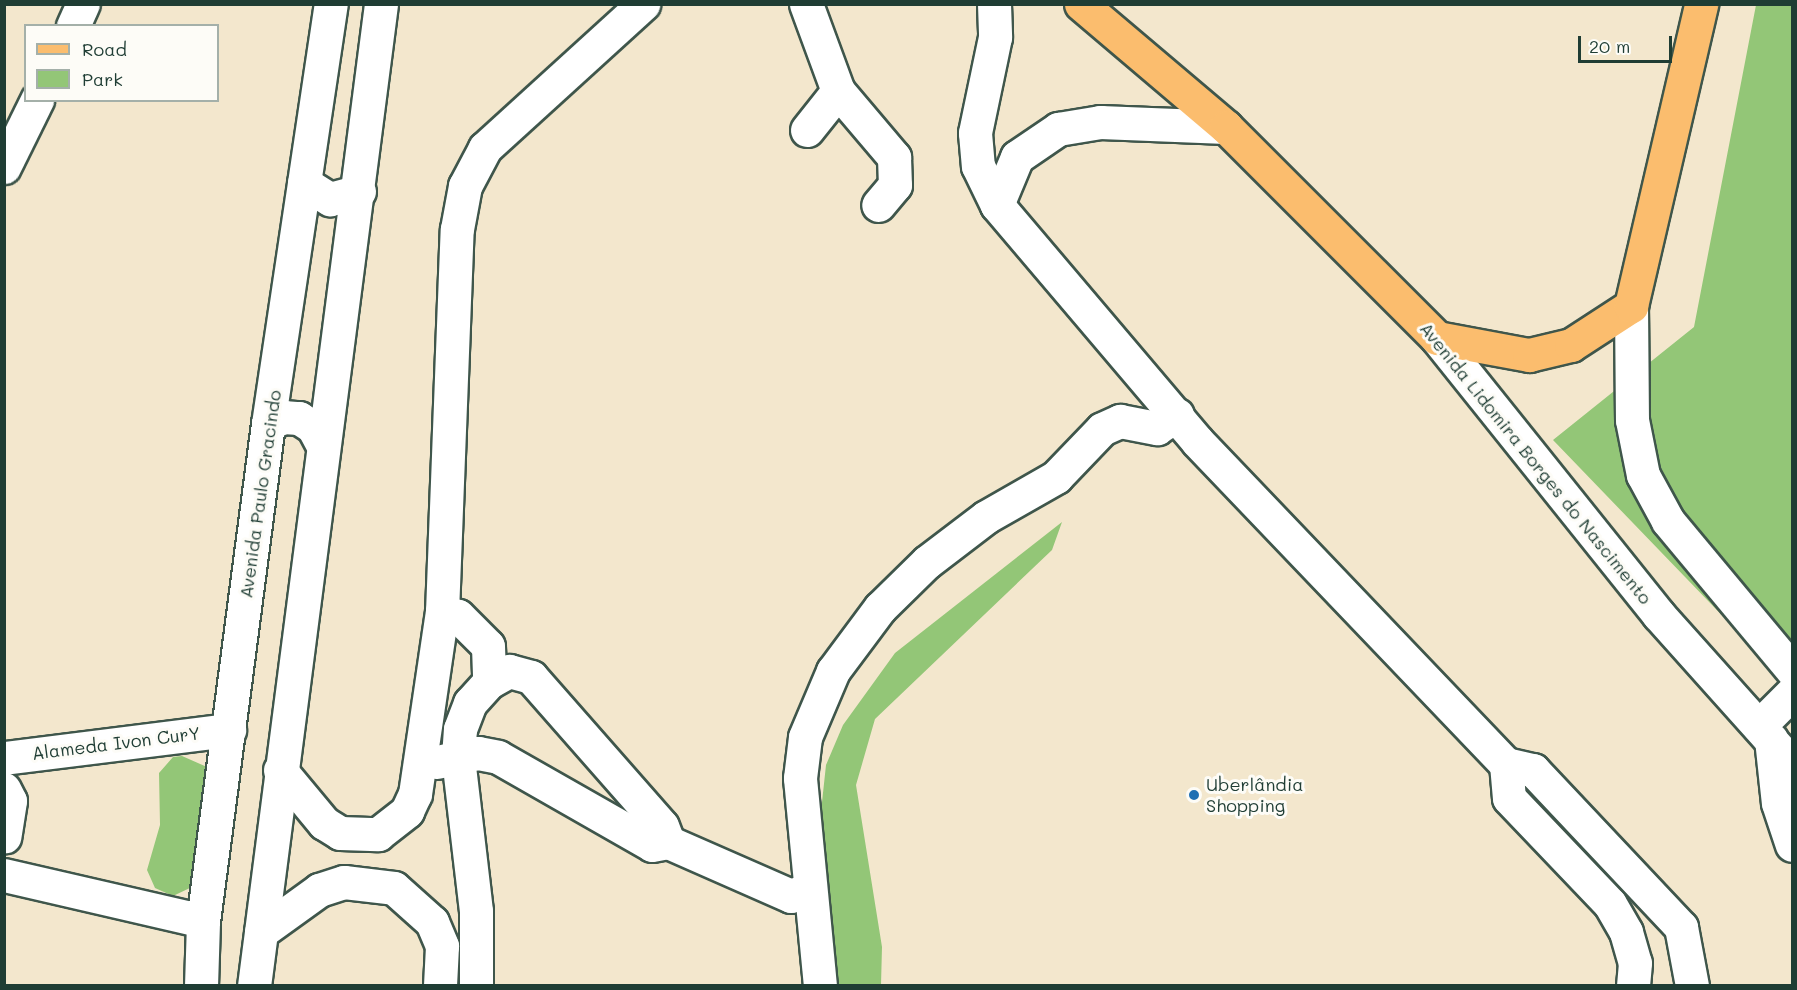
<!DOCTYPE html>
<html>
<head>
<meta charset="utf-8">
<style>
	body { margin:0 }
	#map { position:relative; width:1797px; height:990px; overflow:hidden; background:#f3e7cd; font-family:Mali,sans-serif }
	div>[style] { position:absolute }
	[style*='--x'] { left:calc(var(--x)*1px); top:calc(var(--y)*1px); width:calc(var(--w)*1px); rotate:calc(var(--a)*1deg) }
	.green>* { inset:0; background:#93c677 }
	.roads { filter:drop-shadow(2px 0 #3f564b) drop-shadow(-2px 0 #3f564b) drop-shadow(0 2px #3f564b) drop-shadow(0 -2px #3f564b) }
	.minor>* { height:33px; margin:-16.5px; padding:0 16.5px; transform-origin:16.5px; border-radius:16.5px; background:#fff }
	.major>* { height:33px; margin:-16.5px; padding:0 16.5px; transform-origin:16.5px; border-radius:16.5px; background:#fbbd6e }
	.dots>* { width:16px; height:16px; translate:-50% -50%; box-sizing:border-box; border:3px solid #fdfcf7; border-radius:50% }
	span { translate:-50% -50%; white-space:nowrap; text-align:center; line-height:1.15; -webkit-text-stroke:6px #fdfcf7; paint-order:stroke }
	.street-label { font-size:18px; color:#1f3d34 }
	.poi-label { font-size:18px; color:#1f3d34 }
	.left { translate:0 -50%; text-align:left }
	.frame { position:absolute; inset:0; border:6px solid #1f3d34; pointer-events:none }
	.legend { position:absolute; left:24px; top:24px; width:195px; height:78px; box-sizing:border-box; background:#fdfcf7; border:2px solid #a4b0a9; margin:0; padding:8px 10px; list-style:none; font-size:18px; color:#1f3d34 }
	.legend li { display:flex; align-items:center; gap:12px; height:30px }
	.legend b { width:30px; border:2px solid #a4b0a9 }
	.scale { position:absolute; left:1578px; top:36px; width:94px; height:27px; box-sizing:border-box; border:3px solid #1f3d34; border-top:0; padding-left:8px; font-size:18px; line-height:21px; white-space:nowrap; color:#1f3d34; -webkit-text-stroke:4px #fdfcf7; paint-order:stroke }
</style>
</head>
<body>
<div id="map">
	<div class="green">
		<i style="clip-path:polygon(1756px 5px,1792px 5px,1792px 688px,1553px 440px,1694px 327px)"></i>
		<i style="clip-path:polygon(1062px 522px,1052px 550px,875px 719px,856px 785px,882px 947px,881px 985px,835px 986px,819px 830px,826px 765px,843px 725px,895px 653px)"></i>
		<i style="clip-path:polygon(182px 756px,207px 767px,194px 886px,173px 896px,155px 888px,147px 870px,160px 825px,159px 773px,173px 757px)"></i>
	</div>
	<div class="roads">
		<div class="minor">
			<i style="--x:806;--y:4;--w:93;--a:69.8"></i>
			<i style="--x:838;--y:91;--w:87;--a:49.7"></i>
			<i style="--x:894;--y:157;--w:28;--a:88"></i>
			<i style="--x:895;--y:185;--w:26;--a:130"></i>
			<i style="--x:994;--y:4;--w:33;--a:88"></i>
			<i style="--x:995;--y:37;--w:98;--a:101.8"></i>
			<i style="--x:975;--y:133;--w:33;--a:85"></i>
			<i style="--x:978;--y:166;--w:43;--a:64"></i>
			<i style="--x:997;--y:205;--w:309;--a:49.7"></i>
			<i style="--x:1197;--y:441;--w:447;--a:46.3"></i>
			<i style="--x:1506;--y:764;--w:28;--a:13"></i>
			<i style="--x:1533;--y:770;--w:216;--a:46.7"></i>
			<i style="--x:1681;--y:927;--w:60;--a:79.4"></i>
			<i style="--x:73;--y:26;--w:24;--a:-66"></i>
			<i style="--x:807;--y:130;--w:50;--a:-51.5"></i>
			<i style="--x:4;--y:167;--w:75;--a:-63.8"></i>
			<i style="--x:304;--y:183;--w:31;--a:32"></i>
			<i style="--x:330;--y:199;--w:30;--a:-15"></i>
			<i style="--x:997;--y:205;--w:52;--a:-67.4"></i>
			<i style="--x:1017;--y:157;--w:50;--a:-34.3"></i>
			<i style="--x:1058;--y:129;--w:43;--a:-9.5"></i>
			<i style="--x:1100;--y:122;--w:126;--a:2.3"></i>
			<i style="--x:1631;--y:306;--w:114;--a:89.5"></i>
			<i style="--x:1632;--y:420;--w:56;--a:78.7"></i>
			<i style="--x:1643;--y:475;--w:52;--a:61.5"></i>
			<i style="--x:1668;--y:521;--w:194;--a:50.2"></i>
			<i style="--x:1437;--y:338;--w:354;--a:51.3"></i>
			<i style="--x:1658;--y:614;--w:201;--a:48.2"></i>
			<i style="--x:268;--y:424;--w:17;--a:-25"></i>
			<i style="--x:283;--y:417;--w:16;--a:4"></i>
			<i style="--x:299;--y:418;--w:17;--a:33"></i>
			<i style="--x:313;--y:427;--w:17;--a:62"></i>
			<i style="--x:442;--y:612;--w:16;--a:14"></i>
			<i style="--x:458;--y:616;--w:42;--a:45"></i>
			<i style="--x:488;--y:646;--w:36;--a:88"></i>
			<i style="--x:1759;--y:726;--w:47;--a:-45"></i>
			<i style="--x:1771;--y:739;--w:64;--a:83.8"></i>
			<i style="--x:1778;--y:803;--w:44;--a:71.6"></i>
			<i style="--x:4;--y:758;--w:227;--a:-7.1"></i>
			<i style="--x:437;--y:762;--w:42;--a:-12.4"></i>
			<i style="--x:478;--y:753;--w:20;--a:11"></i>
			<i style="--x:498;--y:757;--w:177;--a:29.7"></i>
			<i style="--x:652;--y:845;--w:16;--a:-11"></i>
			<i style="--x:668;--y:842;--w:134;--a:23.7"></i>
			<i style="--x:791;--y:896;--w:18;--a:-22"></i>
			<i style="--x:1506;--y:764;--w:34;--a:85"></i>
			<i style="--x:1509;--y:798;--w:146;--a:46.4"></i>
			<i style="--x:1610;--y:904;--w:32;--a:60"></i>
			<i style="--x:1626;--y:932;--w:32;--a:74"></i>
			<i style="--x:1635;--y:963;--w:23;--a:95"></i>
			<i style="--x:280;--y:770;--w:69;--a:50.3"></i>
			<i style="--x:324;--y:823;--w:19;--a:32"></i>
			<i style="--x:340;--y:833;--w:38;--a:2"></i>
			<i style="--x:378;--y:834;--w:37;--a:-38"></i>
			<i style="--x:407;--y:811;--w:19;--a:-65"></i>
			<i style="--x:415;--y:794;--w:184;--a:-81.6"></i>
			<i style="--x:442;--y:612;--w:383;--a:-87.8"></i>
			<i style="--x:457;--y:229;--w:44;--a:-79.5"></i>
			<i style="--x:465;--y:186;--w:43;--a:-62.2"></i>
			<i style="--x:485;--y:148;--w:214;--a:-42.3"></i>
			<i style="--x:4;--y:789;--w:13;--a:63"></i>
			<i style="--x:10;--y:801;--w:36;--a:99"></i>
			<i style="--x:4;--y:875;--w:204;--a:13"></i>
			<i style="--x:261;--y:932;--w:72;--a:-35.9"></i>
			<i style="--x:319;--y:890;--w:26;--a:-18"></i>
			<i style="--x:344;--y:882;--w:50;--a:6.8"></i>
			<i style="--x:394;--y:888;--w:51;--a:41.8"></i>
			<i style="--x:432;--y:922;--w:26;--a:67"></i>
			<i style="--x:442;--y:946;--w:40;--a:92.9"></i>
			<i style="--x:201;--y:986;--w:65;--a:-88.2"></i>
			<i style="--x:203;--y:921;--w:501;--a:-82.55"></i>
			<i style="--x:268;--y:424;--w:425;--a:-81.5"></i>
			<i style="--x:254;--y:986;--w:990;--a:-82.63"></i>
			<i style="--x:476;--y:986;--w:75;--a:-90"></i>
			<i style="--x:476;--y:911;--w:155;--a:-96.7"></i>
			<i style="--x:458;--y:757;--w:28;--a:-86"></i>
			<i style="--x:460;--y:729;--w:28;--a:-69"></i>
			<i style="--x:470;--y:703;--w:28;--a:-48"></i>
			<i style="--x:489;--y:682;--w:23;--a:-29"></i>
			<i style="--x:509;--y:671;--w:23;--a:15"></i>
			<i style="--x:531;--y:677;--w:198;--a:48.7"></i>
			<i style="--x:662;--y:826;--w:17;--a:69"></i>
			<i style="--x:820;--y:986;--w:209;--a:-95.5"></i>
			<i style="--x:800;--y:778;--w:41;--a:-83"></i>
			<i style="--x:805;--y:737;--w:72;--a:-67"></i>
			<i style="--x:833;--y:671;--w:79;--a:-53.3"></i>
			<i style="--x:880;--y:608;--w:66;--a:-44.4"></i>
			<i style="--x:927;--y:562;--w:74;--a:-37.3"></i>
			<i style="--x:986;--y:517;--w:81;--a:-29.7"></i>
			<i style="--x:1056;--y:477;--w:66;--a:-46.2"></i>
			<i style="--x:1102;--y:429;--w:20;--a:-24"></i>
			<i style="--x:1120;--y:421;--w:38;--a:11"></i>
			<i style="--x:1157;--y:428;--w:24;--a:-33"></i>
		</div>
		<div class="major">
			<i style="--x:1081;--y:4;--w:190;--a:40.3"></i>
			<i style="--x:1226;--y:127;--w:298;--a:45"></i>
			<i style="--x:1437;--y:338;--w:94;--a:10.5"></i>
			<i style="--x:1529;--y:355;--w:43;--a:-13.4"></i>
			<i style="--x:1571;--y:345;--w:72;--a:-33"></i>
			<i style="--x:1631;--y:306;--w:310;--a:-76.9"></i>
		</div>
	</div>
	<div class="dots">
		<i style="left:1194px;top:795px;background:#1f6fb2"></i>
	</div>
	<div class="street-label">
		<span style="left:1536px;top:463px;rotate:51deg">Avenida Lidomira Borges do Nascimento</span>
		<span style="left:260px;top:494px;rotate:-82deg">Avenida Paulo Gracindo</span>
		<span style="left:116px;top:743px;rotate:-7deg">Alameda Ivon CurY</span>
	</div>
	<div class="poi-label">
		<span class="left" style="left:1206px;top:795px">Uberlândia<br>Shopping</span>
	</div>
	<div class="frame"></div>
	<ul class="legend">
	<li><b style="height:8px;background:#fbbd6e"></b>Road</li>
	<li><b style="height:16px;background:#93c677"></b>Park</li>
	</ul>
	<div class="scale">20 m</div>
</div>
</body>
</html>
